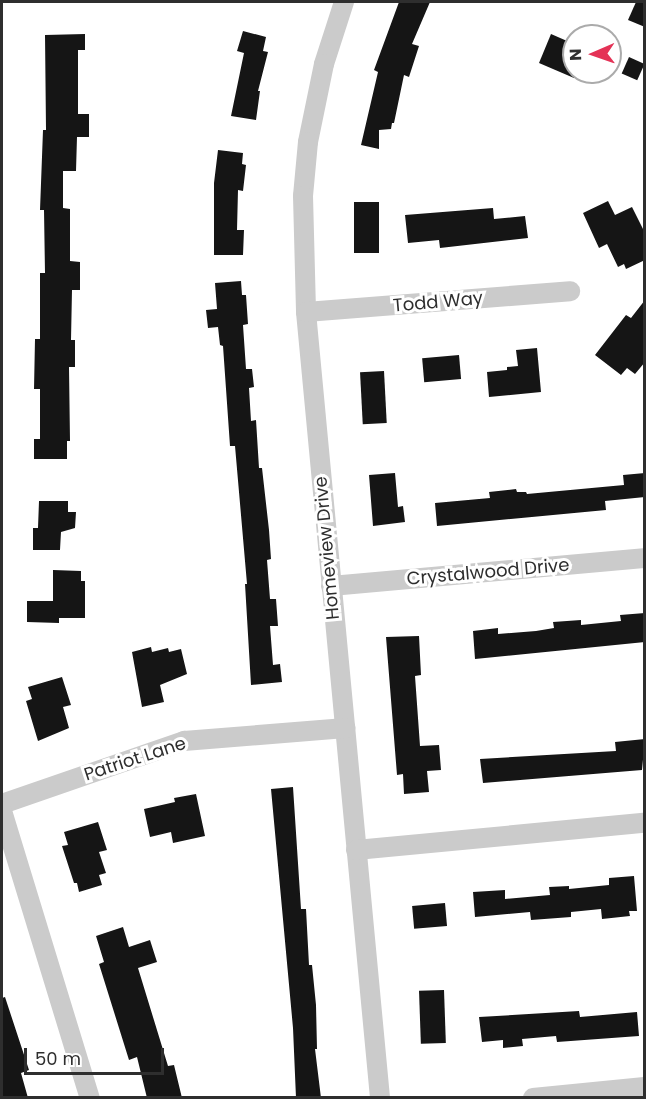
<!DOCTYPE html>
<html>
<head>
<meta charset="utf-8">
<style>
	body { margin:0 }
	#map { position:relative; width:646px; height:1099px; overflow:hidden; background:#fff; font-family:Poppins,sans-serif }
	div>[style] { position:absolute }
	[style*='--x'] { left:calc(var(--x)*1px); top:calc(var(--y)*1px); width:calc(var(--w)*1px); rotate:calc(var(--a)*1deg) }
	.building>* { inset:0; background:#151515; transform-origin:0 0 }
	.minor>* { height:20px; margin:-10px; padding:0 10px; transform-origin:10px; border-radius:10px; background:#cbcbcb }
	span { translate:-50% -50%; white-space:nowrap; text-align:center; line-height:1.15; -webkit-text-stroke:6px #fff; paint-order:stroke }
	.street-label { font-size:18px; color:#2e2e2e }
	.frame { position:absolute; inset:0; border:3px solid #2e2e2e; pointer-events:none }
	.north { position:absolute; left:562px; top:24px; width:60px; height:60px; box-sizing:border-box; background:#fff; border:2px solid #ababab; border-radius:50%; rotate:268deg; font-size:16px; font-weight:700; line-height:24px; text-align:center; color:#2e2e2e }
	.north::after { content:''; display:block; margin:auto; width:21px; height:27px; background:#e43256; clip-path:polygon(50% 0,100% 100%,50% 72%,0 100%) }
	.scale { position:absolute; left:24px; top:1048px; width:140px; height:27px; box-sizing:border-box; border:3px solid #2e2e2e; border-top:0; padding-left:8px; font-size:18px; line-height:21px; white-space:nowrap; color:#2e2e2e; -webkit-text-stroke:4px #fff; paint-order:stroke }
</style>
</head>
<body>
<div id="map">
	<div class="building">
		<i style="clip-path:polygon(399px 2px,430px 2px,412px 44px,419px 46px,409px 77px,404px 75px,394px 123px,392px 123px,391px 129px,379px 130px,379px 149px,361px 145px,378px 72px,374px 70px)"></i>
		<i style="clip-path:polygon(636px 2px,645px 2px,645px 27px,628px 20px)"></i>
		<i style="clip-path:polygon(243px 31px,266px 37px,263px 51px,268px 52px,258px 91px,260px 91px,256px 120px,231px 116px,244px 53px,237px 51px)"></i>
		<i style="clip-path:polygon(85px 34px,85px 50px,78px 50px,78px 114px,89px 114px,89px 137px,77px 137px,76px 171px,63px 171px,63px 208px,70px 209px,70px 261px,80px 262px,80px 290px,72px 290px,71px 340px,75px 340px,75px 367px,69px 367px,70px 441px,67px 441px,67px 459px,34px 459px,34px 439px,40px 439px,40px 389px,34px 389px,35px 339px,40px 339px,40px 273px,45px 273px,44px 210px,40px 210px,43px 130px,46px 130px,45px 35px)"></i>
		<i style="clip-path:polygon(551px 34px,574px 44px,574px 78px,539px 63px)"></i>
		<i style="left:629px;top:57px;width:17px;height:18px;rotate:24deg"></i>
		<i style="clip-path:polygon(218px 150px,243px 153px,242px 164px,246px 165px,243px 191px,238px 190px,237px 230px,244px 230px,243px 255px,214px 255px,214px 183px)"></i>
		<i style="clip-path:polygon(608px 201px,615px 215px,632px 207px,645px 233px,645px 260px,626px 269px,624px 264px,618px 267px,607px 244px,599px 248px,583px 213px)"></i>
		<i style="left:354px;top:202px;width:25px;height:51px"></i>
		<i style="clip-path:polygon(493px 208px,494px 219px,525px 216px,528px 238px,440px 248px,439px 240px,408px 243px,405px 215px)"></i>
		<i style="clip-path:polygon(241px 281px,242px 295px,246px 295px,248px 324px,243px 325px,246px 369px,252px 369px,254px 387px,249px 388px,251px 421px,256px 420px,259px 468px,262px 468px,269px 530px,271px 559px,267px 560px,270px 599px,276px 599px,278px 626px,270px 626px,273px 665px,280px 664px,282px 682px,251px 685px,245px 584px,247px 584px,235px 446px,230px 446px,223px 346px,220px 345px,218px 327px,208px 328px,206px 310px,217px 309px,215px 283px)"></i>
		<i style="clip-path:polygon(645px 300px,645px 362px,635px 374px,627px 368px,621px 375px,595px 355px,626px 315px,631px 318px)"></i>
		<i style="clip-path:polygon(537px 348px,541px 392px,489px 397px,487px 372px,507px 370px,507px 367px,518px 366px,516px 350px)"></i>
		<i style="left:459px;top:355px;width:24px;height:37px;rotate:85deg"></i>
		<i style="left:384px;top:371px;width:52px;height:24px;rotate:87deg"></i>
		<i style="clip-path:polygon(395px 473px,398px 507px,403px 506px,405px 522px,373px 526px,369px 475px)"></i>
		<i style="clip-path:polygon(645px 473px,645px 497px,605px 501px,606px 510px,437px 526px,435px 503px,490px 498px,489px 492px,516px 489px,517px 492px,526px 492px,527px 494px,624px 485px,623px 475px)"></i>
		<i style="clip-path:polygon(39px 501px,68px 501px,68px 512px,76px 512px,75px 528px,61px 532px,60px 550px,33px 550px,33px 528px,38px 528px)"></i>
		<i style="clip-path:polygon(53px 570px,81px 571px,81px 581px,85px 581px,85px 618px,59px 618px,59px 623px,27px 622px,27px 601px,53px 601px)"></i>
		<i style="clip-path:polygon(645px 613px,645px 642px,475px 659px,473px 631px,498px 628px,498px 634px,536px 631px,554px 628px,553px 622px,581px 620px,581px 625px,621px 621px,620px 615px)"></i>
		<i style="clip-path:polygon(419px 636px,421px 675px,415px 676px,420px 746px,439px 745px,441px 770px,427px 771px,429px 792px,404px 794px,403px 774px,397px 775px,386px 637px)"></i>
		<i style="clip-path:polygon(151px 647px,152px 652px,168px 648px,169px 652px,181px 649px,187px 674px,160px 685px,164px 702px,142px 707px,132px 652px)"></i>
		<i style="clip-path:polygon(62px 677px,71px 705px,63px 707px,69px 728px,38px 741px,26px 701px,32px 699px,28px 687px)"></i>
		<i style="clip-path:polygon(645px 739px,642px 770px,483px 783px,480px 759px,616px 751px,615px 742px)"></i>
		<i style="clip-path:polygon(293px 787px,301px 909px,306px 909px,309px 965px,312px 965px,316px 1005px,317px 1049px,315px 1049px,321px 1098px,296px 1098px,293px 1028px,271px 789px)"></i>
		<i style="clip-path:polygon(196px 794px,205px 836px,173px 843px,171px 832px,150px 837px,144px 809px,175px 802px,174px 798px)"></i>
		<i style="clip-path:polygon(98px 822px,107px 850px,99px 852px,106px 873px,99px 875px,102px 885px,79px 892px,77px 883px,74px 883px,62px 846px,68px 845px,64px 832px)"></i>
		<i style="clip-path:polygon(634px 876px,637px 911px,629px 911px,630px 916px,602px 919px,601px 909px,571px 912px,571px 917px,531px 920px,530px 912px,475px 917px,473px 892px,505px 890px,505px 899px,550px 895px,549px 887px,569px 886px,569px 889px,609px 885px,609px 878px)"></i>
		<i style="left:445px;top:903px;width:23px;height:33px;rotate:85deg"></i>
		<i style="clip-path:polygon(123px 927px,129px 947px,150px 940px,157px 962px,138px 968px,168px 1066px,174px 1065px,182px 1098px,147px 1098px,137px 1057px,129px 1060px,99px 964px,104px 962px,96px 936px)"></i>
		<i style="left:444px;top:990px;width:53px;height:25px;rotate:88deg"></i>
		<i style="clip-path:polygon(5px 997px,29px 1070px,21px 1073px,28px 1098px,2px 1098px,2px 998px)"></i>
		<i style="clip-path:polygon(579px 1011px,580px 1017px,637px 1012px,639px 1036px,557px 1042px,556px 1036px,522px 1039px,523px 1046px,503px 1048px,503px 1040px,482px 1042px,479px 1017px)"></i>
	</div>
	<div class="minor">
		<i style="--x:344;--y:2;--w:65;--a:107.9"></i>
		<i style="--x:324;--y:64;--w:80;--a:101.6"></i>
		<i style="--x:308;--y:142;--w:54;--a:95.3"></i>
		<i style="--x:303;--y:196;--w:116;--a:88.5"></i>
		<i style="--x:306;--y:312;--w:789;--a:84.62"></i>
		<i style="--x:306;--y:312;--w:265;--a:-4.5"></i>
		<i style="--x:331;--y:586;--w:314;--a:-5.1"></i>
		<i style="--x:2;--y:804;--w:193;--a:-19.1"></i>
		<i style="--x:184;--y:741;--w:162;--a:-4.6"></i>
		<i style="--x:2;--y:811;--w:300;--a:73"></i>
		<i style="--x:356;--y:850;--w:289;--a:-5.4"></i>
		<i style="--x:533;--y:1098;--w:112;--a:-5.7"></i>
	</div>
	<div class="street-label">
		<span style="left:438px;top:302px;rotate:-5deg">Todd Way</span>
		<span style="left:327px;top:548px;rotate:-95deg">Homeview Drive</span>
		<span style="left:488px;top:572px;rotate:-5deg">Crystalwood Drive</span>
		<span style="left:135px;top:759px;rotate:-18deg">Patriot Lane</span>
	</div>
	<div class="frame"></div>
	<div class="north">N</div>
	<div class="scale">50 m</div>
</div>
</body>
</html>
